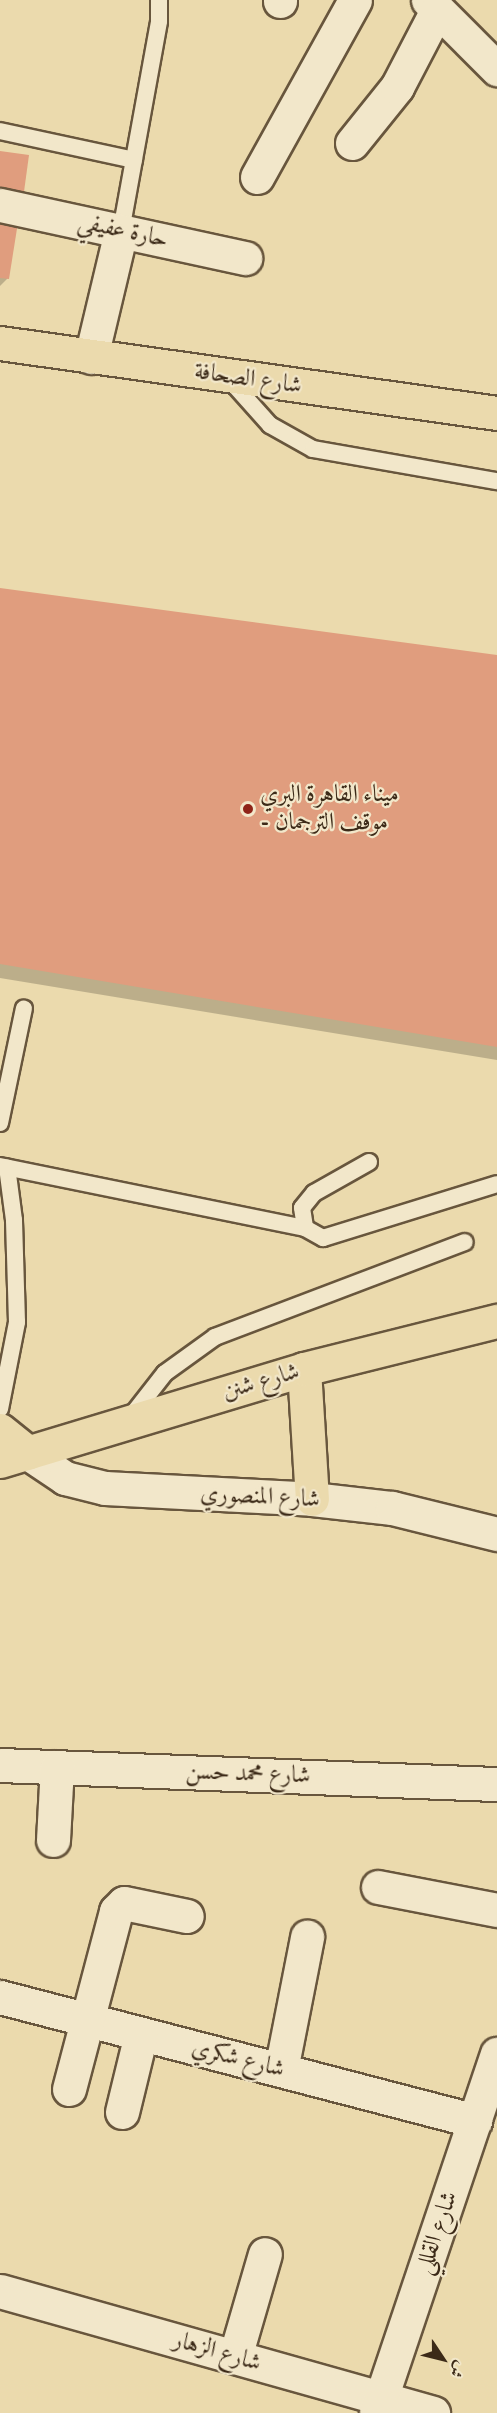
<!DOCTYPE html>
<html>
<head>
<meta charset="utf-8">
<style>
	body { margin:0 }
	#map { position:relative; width:497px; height:2413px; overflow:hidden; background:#ebdaad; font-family:"IM FELL DW Pica",Amiri,serif }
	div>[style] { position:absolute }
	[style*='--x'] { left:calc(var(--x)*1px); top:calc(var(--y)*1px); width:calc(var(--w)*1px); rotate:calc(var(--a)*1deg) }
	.shadow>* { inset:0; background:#0003 }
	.building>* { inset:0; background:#e09d7e }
	.roads { filter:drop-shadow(2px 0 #68563d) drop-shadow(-2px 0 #68563d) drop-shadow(0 2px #68563d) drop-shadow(0 -2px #68563d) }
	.service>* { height:16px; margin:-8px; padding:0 8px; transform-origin:8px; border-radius:8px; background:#f2e7ca }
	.minor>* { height:33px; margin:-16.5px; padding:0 16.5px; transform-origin:16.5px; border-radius:16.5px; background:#f2e7ca }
	.primary>* { height:33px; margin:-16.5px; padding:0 16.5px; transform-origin:16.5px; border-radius:16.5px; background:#ebdaad }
	.dots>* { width:16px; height:16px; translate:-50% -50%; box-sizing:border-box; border:3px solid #f2e7ca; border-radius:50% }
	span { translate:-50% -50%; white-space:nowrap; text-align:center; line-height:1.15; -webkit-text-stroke:4.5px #f2e7ca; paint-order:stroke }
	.street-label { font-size:24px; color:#3c2a18 }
	.poi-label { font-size:24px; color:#3c2a18 }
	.left { translate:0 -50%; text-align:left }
	.north { position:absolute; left:413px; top:2329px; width:60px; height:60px; -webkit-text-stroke:4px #f2e7ca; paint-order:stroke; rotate:125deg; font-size:16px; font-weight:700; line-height:24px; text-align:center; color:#3c2a18 }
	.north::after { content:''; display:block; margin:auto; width:21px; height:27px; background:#3c2a18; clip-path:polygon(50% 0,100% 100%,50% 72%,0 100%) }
</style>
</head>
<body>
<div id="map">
	<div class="shadow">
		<i style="clip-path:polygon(0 214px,8px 278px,0 286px)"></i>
		<i style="clip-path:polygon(0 590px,497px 656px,497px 1060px,0 978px)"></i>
	</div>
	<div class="building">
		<i style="clip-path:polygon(0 151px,29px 155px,23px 199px,0 196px)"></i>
		<i style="clip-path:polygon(0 212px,19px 216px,9px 279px,0 278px)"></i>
		<i style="clip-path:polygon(0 588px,497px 655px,497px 1047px,0 964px)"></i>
	</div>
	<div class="roads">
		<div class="service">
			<i style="--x:0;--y:131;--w:137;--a:12.2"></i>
			<i style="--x:121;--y:231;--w:213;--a:-79.7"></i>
			<i style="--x:159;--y:21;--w:21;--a:-90"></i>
			<i style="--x:228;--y:378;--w:63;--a:48.2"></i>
			<i style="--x:270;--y:425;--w:49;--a:29.2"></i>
			<i style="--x:313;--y:449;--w:187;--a:9.9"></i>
			<i style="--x:0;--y:1123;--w:117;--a:-78.2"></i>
			<i style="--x:369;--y:1162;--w:63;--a:150.6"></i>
			<i style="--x:314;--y:1193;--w:19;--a:129"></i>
			<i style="--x:302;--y:1208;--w:20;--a:81"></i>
			<i style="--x:305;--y:1228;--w:21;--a:29"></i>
			<i style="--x:323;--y:1238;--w:182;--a:-17.2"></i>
			<i style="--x:0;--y:1166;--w:311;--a:11.5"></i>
			<i style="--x:0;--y:1409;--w:89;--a:-78.9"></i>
			<i style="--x:17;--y:1322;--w:102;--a:-91.7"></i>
			<i style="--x:14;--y:1220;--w:53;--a:-97.5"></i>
			<i style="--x:129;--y:1419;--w:58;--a:-52"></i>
			<i style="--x:165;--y:1373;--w:62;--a:-35.8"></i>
			<i style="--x:215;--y:1337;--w:267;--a:-20.8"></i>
		</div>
		<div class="minor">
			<i style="--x:428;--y:0;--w:98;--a:45"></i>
			<i style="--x:280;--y:1;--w:1;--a:-90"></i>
			<i style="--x:352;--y:143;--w:72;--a:-51.2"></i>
			<i style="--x:397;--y:87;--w:87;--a:-62.5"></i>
			<i style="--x:257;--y:177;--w:202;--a:-61"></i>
			<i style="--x:0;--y:205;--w:251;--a:12.2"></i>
			<i style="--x:91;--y:357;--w:130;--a:-76.6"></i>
			<i style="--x:28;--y:1453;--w:45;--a:34"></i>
			<i style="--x:65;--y:1478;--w:41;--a:14"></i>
			<i style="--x:105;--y:1488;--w:207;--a:3"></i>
			<i style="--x:312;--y:1499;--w:81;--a:6.4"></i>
			<i style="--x:392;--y:1508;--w:108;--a:13.9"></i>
			<i style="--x:0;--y:1765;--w:497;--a:2.2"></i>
			<i style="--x:53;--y:1840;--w:73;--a:-86.9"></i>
			<i style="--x:378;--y:1887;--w:121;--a:10.9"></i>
			<i style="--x:0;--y:1997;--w:491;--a:14.6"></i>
			<i style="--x:281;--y:2070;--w:136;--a:-78.9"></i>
			<i style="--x:69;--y:2089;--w:184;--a:-75.2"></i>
			<i style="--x:116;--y:1911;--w:11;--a:-45"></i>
			<i style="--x:124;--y:1903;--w:64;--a:11.7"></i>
			<i style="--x:122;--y:2112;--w:80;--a:-76.3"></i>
			<i style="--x:0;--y:2291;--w:450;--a:15.7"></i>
			<i style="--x:235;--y:2357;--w:107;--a:-73.8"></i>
			<i style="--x:376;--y:2413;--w:379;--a:-71.4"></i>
		</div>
		<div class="primary">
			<i style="--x:0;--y:343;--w:502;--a:8.02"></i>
			<i style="--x:304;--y:1369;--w:130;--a:86.5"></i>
			<i style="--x:0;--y:1430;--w:36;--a:39"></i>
			<i style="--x:0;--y:1461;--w:318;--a:-16.8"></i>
			<i style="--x:304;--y:1369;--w:199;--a:-14"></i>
		</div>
	</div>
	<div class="dots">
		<i style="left:248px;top:809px;background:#8f2418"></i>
	</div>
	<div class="street-label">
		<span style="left:123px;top:231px;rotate:12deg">حارة عفيفي</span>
		<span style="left:248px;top:379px;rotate:8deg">شارع الصحافة</span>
		<span style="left:261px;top:1382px;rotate:-16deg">شارع شنن</span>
		<span style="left:260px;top:1497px;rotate:3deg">شارع المنصوري</span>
		<span style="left:248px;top:1774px;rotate:2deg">شارع محمد حسن</span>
		<span style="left:238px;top:2059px;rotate:14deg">شارع شكري</span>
		<span style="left:437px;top:2233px;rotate:-71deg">شارع القللي</span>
		<span style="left:217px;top:2352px;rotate:16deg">شارع الزهار</span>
	</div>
	<div class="poi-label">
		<span class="left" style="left:260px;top:809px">ميناء القاهرة البري<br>- موقف الترجمان</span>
	</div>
	<div class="north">ش</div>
</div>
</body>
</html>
